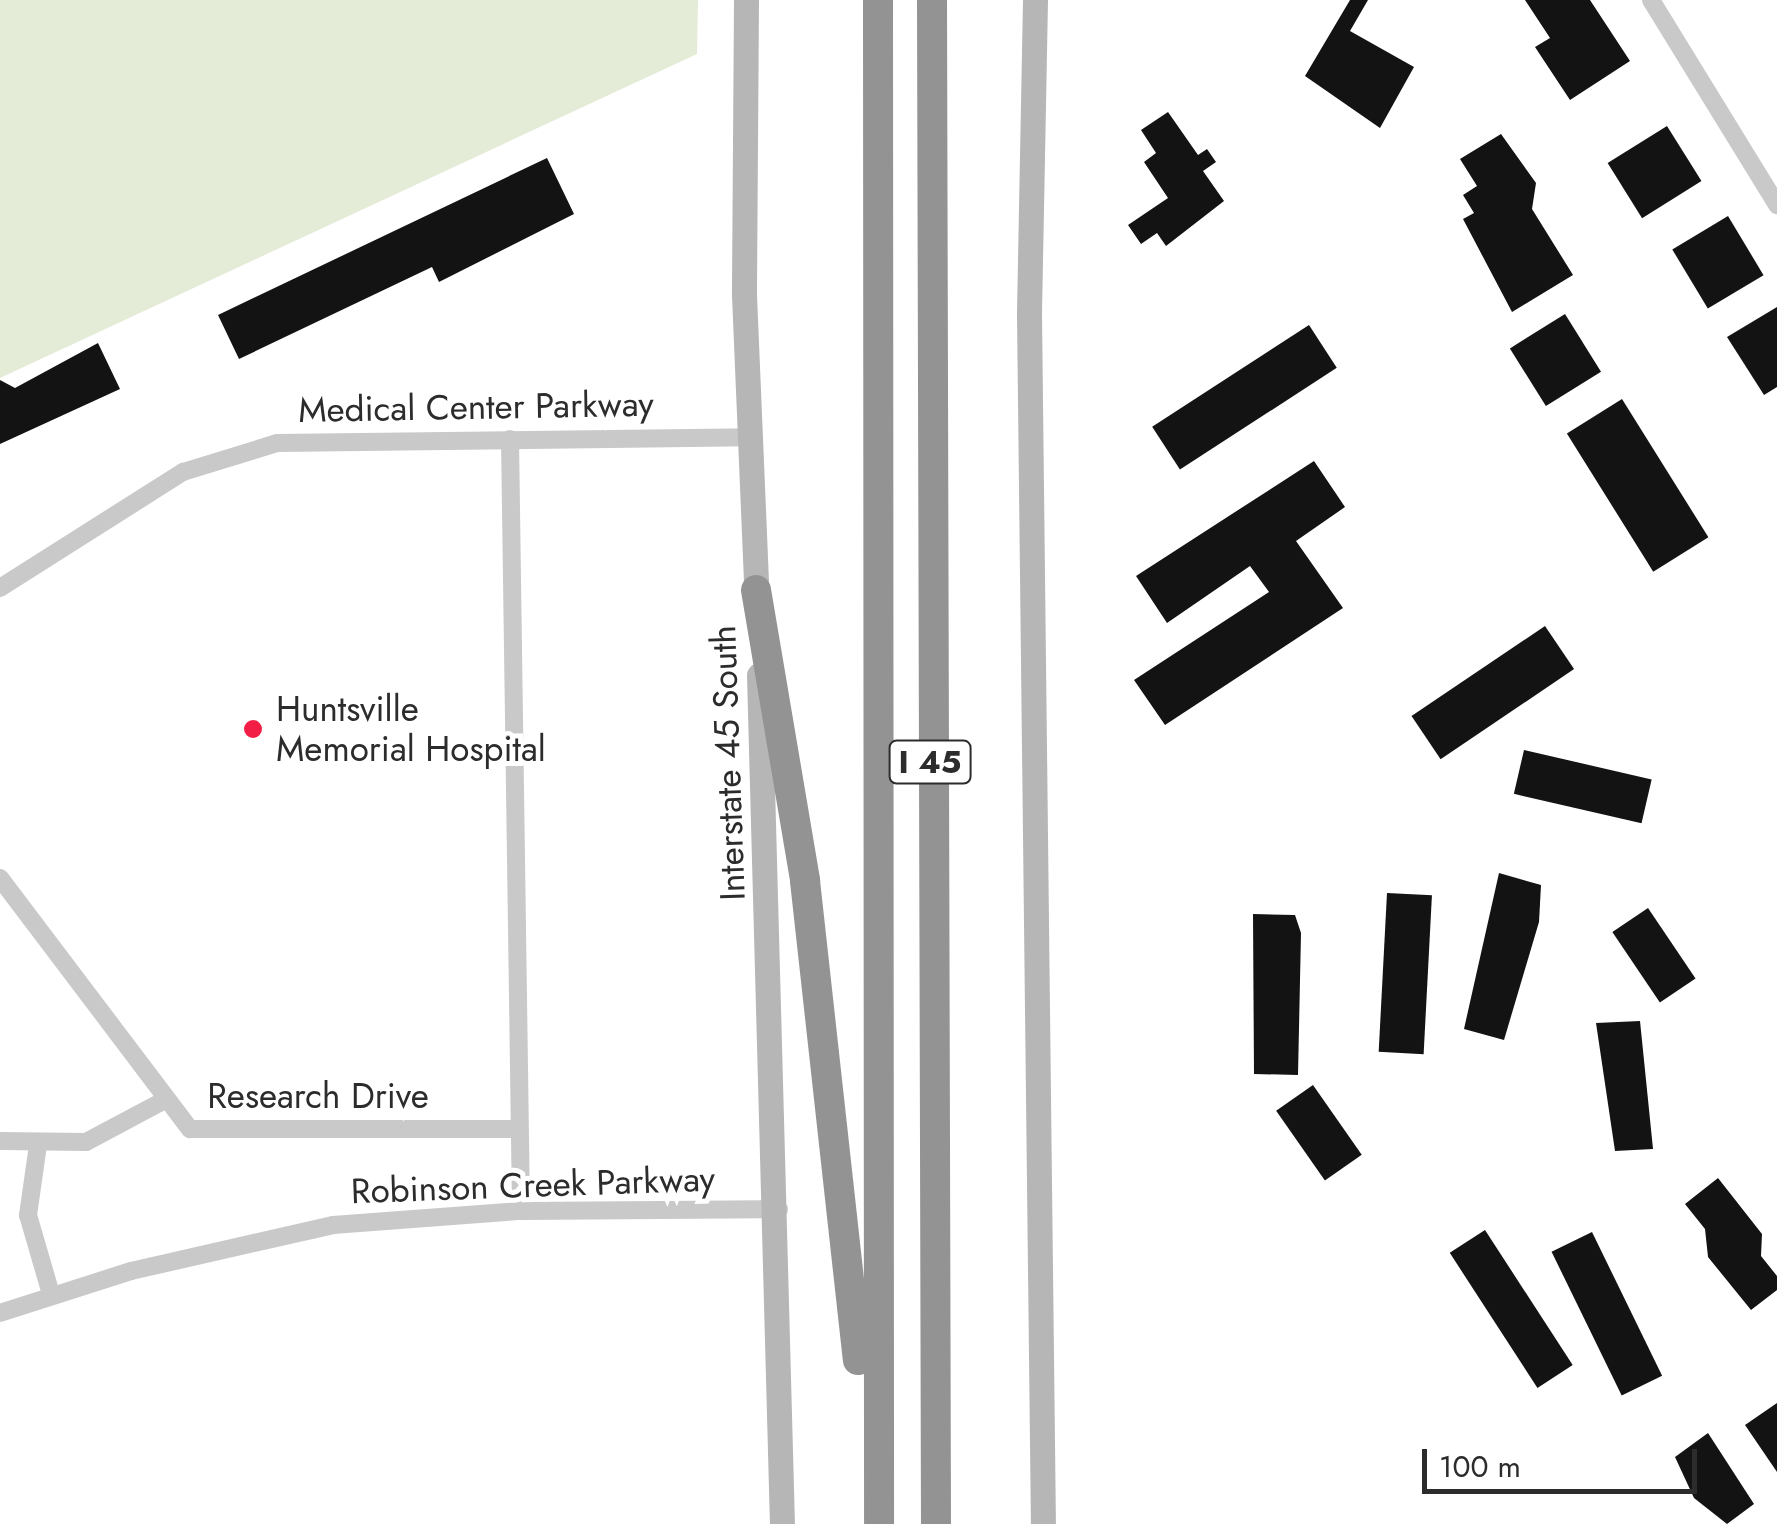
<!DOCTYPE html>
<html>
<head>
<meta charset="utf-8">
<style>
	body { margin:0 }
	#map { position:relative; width:1777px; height:1524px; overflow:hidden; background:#fff; font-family:Jost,sans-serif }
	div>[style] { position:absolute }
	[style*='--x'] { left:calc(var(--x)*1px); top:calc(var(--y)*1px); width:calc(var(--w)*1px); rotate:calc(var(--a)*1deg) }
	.green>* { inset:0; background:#e4ebd7 }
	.building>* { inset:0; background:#131313; transform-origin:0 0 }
	.street>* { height:18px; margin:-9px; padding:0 9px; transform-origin:9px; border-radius:9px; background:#c9c9c9 }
	.secondary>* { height:25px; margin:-12.5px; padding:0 12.5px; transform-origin:12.5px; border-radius:12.5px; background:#b6b6b6 }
	.highway>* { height:30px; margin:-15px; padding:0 15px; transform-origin:15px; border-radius:15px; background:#939393 }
	.dots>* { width:28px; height:28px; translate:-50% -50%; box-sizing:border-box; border:5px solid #fff; border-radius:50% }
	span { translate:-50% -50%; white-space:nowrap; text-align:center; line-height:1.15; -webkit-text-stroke:10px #fff; paint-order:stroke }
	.shield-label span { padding:2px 8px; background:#fff; border:2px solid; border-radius:8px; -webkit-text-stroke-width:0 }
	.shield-label { font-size:32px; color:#2c2c2c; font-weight:700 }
	.street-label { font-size:35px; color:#2c2c2c }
	.poi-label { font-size:35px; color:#2c2c2c }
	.left { translate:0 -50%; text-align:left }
	.scale { position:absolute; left:1422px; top:1449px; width:275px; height:45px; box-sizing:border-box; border:5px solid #2c2c2c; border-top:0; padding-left:12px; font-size:30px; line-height:35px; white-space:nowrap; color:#2c2c2c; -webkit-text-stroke:8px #fff; paint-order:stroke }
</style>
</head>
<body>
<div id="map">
	<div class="green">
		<i style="clip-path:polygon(0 0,698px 0,697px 54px,0 378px)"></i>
	</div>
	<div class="building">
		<i style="clip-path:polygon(1350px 0,1368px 0,1350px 31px,1414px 67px,1380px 128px,1305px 76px)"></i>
		<i style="clip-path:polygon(1525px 0,1590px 0,1630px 61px,1570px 100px,1535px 47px,1550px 38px)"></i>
		<i style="clip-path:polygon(1168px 112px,1198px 155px,1207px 149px,1216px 162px,1203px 171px,1224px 201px,1166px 246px,1157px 233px,1141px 244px,1128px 225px,1168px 198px,1144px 162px,1156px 153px,1141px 130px)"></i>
		<i style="left:1667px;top:126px;width:65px;height:70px;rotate:58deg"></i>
		<i style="clip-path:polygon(1501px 134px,1536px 183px,1532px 209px,1573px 275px,1512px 312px,1463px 219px,1474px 213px,1463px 195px,1477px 186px,1460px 159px)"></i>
		<i style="clip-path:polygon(547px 158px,574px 214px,439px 282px,432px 267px,239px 359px,218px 315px)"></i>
		<i style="left:1728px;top:216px;width:69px;height:65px;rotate:59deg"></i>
		<i style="clip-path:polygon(1777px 307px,1777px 387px,1764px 395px,1727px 337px)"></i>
		<i style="left:1565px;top:314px;width:68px;height:65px;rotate:58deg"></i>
		<i style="left:1309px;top:325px;width:51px;height:187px;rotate:57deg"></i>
		<i style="clip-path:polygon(98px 343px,120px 389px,0 444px,0 380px,15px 388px)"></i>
		<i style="left:1622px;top:399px;width:163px;height:65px;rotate:58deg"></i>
		<i style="clip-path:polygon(1314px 461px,1345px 507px,1296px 541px,1343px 608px,1165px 725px,1134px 680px,1269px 592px,1250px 566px,1167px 623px,1136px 576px)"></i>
		<i style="left:1545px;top:626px;width:52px;height:161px;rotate:56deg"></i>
		<i style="left:1524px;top:750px;width:131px;height:45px;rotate:13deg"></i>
		<i style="clip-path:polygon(1499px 873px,1541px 885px,1539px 922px,1504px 1040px,1464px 1029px)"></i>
		<i style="left:1387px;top:893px;width:45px;height:159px;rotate:3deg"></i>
		<i style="left:1648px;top:908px;width:85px;height:43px;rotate:56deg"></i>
		<i style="clip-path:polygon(1253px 914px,1295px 915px,1301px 933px,1298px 1075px,1254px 1074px)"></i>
		<i style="clip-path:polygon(1640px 1021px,1653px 1149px,1615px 1151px,1596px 1023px)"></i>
		<i style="left:1313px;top:1085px;width:85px;height:45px;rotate:55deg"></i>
		<i style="clip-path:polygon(1718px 1178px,1762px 1234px,1761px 1256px,1777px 1276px,1777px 1290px,1751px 1310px,1708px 1257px,1705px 1229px,1685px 1204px)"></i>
		<i style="left:1485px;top:1230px;width:161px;height:42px;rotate:57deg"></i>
		<i style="left:1592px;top:1232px;width:160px;height:45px;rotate:64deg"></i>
		<i style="clip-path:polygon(1777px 1403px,1777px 1472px,1745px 1425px)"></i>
		<i style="clip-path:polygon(1708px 1433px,1754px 1504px,1727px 1524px,1694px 1498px,1675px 1457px)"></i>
	</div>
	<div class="street">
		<i style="--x:1651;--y:0;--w:241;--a:58.4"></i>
		<i style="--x:510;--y:439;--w:772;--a:89.18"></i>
		<i style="--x:0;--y:588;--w:217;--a:-32.4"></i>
		<i style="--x:183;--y:472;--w:98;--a:-17.1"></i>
		<i style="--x:277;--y:443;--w:474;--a:-0.7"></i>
		<i style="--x:0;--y:878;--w:315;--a:52.9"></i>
		<i style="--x:190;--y:1129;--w:329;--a:0"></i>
		<i style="--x:0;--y:1141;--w:86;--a:0.7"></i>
		<i style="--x:86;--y:1142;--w:87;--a:-28"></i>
		<i style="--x:38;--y:1145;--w:71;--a:98.1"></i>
		<i style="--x:28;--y:1215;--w:82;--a:73.8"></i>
		<i style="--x:0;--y:1313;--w:138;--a:-17.8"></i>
		<i style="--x:131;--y:1271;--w:207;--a:-12.8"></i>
		<i style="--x:333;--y:1225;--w:189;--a:-4.3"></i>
		<i style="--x:521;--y:1211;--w:258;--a:-0.4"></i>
	</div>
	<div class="secondary">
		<i style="--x:746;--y:0;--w:295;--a:90.4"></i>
		<i style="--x:744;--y:295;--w:315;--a:87.6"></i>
		<i style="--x:1035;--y:0;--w:314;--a:91.1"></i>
		<i style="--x:1029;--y:314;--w:1210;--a:89.34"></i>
		<i style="--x:759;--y:675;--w:849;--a:88.45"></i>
	</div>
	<div class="highway">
		<i style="--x:878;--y:0;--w:1524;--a:89.96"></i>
		<i style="--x:932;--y:0;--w:1524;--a:89.85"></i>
		<i style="--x:756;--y:590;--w:295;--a:80.4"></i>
		<i style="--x:805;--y:881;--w:482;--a:83.7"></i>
	</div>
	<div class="dots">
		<i style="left:253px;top:729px;background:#f31e45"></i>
	</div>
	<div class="shield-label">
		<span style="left:930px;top:762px">I 45</span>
	</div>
	<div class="street-label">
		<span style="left:476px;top:407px;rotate:-1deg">Medical Center Parkway</span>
		<span style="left:728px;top:763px;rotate:-92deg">Interstate 45 South</span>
		<span style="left:318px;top:1096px">Research Drive</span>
		<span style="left:533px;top:1185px;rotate:-2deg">Robinson Creek Parkway</span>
	</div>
	<div class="poi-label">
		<span class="left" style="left:276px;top:729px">Huntsville<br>Memorial Hospital</span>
	</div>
	<div class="scale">100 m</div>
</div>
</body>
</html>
